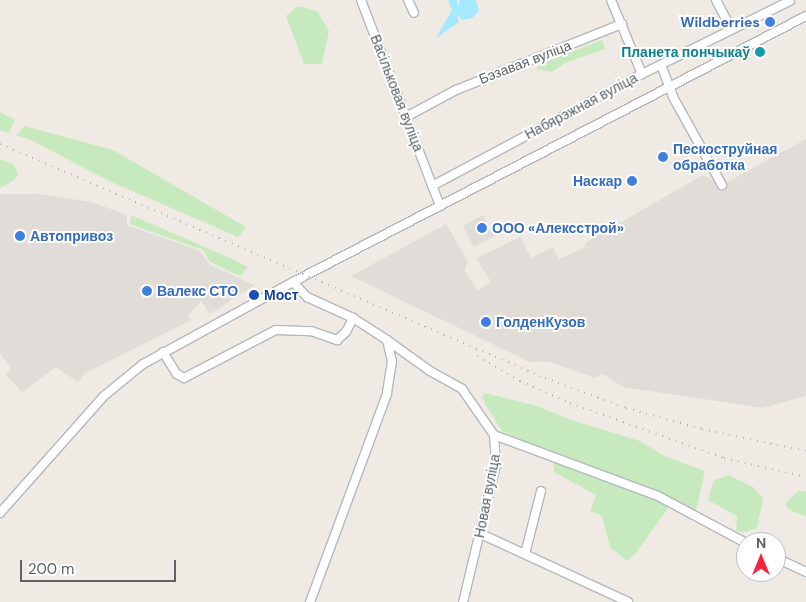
<!DOCTYPE html>
<html>
<head>
<meta charset="utf-8">
<style>
	body { margin:0 }
	#map { position:relative; width:806px; height:602px; overflow:hidden; background:#efebe4; font-family:"DM Sans",sans-serif }
	div>[style] { position:absolute }
	[style*='--x'] { left:calc(var(--x)*1px); top:calc(var(--y)*1px); width:calc(var(--w)*1px); rotate:calc(var(--a)*1deg) }
	.industrial>* { inset:0; background:#e0ddd8; transform-origin:0 0 }
	.green>* { inset:0; background:#c7e9be }
	.water>* { inset:0; background:#a4e9ff }
	.roads { filter:drop-shadow(1px 0 #b4b8bc) drop-shadow(-1px 0 #b4b8bc) drop-shadow(0 1px #b4b8bc) drop-shadow(0 -1px #b4b8bc) }
	.minor>* { height:8px; margin:-4px; padding:0 4px; transform-origin:4px; border-radius:4px; background:#fff }
	.rail>* { height:2px; margin-top:-1px; transform-origin:0; background:repeating-linear-gradient(90deg,#b3b4b5 0 1px,transparent 0 7px) }
	.dots>* { width:14px; height:14px; translate:-50% -50%; box-sizing:border-box; border:2px solid #fff; border-radius:50% }
	span { translate:-50% -50%; white-space:nowrap; text-align:center; line-height:1.15; -webkit-text-stroke:4px #fff; paint-order:stroke }
	.shop-label { font-size:14px; color:#366cbe; font-weight:700 }
	.right { translate:-100% -50%; text-align:right }
	.left { translate:0 -50%; text-align:left }
	.culture-label { font-size:14px; color:#0d838f; font-weight:700 }
	.street-label { font-size:14px; color:#5c6266 }
	.transit-label { font-size:14px; color:#164399; font-weight:700 }
	.north { position:absolute; left:736px; top:532px; width:50px; height:50px; box-sizing:border-box; background:#fff; border:1px solid #bec0c2; border-radius:50%; rotate:0deg; font-size:14px; font-weight:700; line-height:20px; text-align:center; color:#5c6266 }
	.north::after { content:''; display:block; margin:auto; width:18px; height:22px; background:#f6233c; clip-path:polygon(50% 0,100% 100%,50% 72%,0 100%) }
	.scale { position:absolute; left:20px; top:560px; width:156px; height:22px; box-sizing:border-box; border:2px solid #5c6266; border-top:0; padding-left:6px; font-size:15px; line-height:18px; white-space:nowrap; color:#5c6266; -webkit-text-stroke:4px #fff; paint-order:stroke }
</style>
</head>
<body>
<div id="map">
	<div class="industrial">
		<i style="clip-path:polygon(806px 139px,806px 396px,763px 408px,623px 387px,603px 374px,595px 378px,549px 362px,530px 362px,351px 276px,446px 224px,468px 261px,465px 270px,477px 290px,491px 282px,476px 258px,521px 237px,531px 258px,553px 247px,559px 259px,585px 247px,585px 243px,703px 175px,722px 185px)"></i>
		<i style="clip-path:polygon(0 194px,38px 194px,92px 202px,127px 215px,127px 225px,200px 251px,210px 265px,255px 285px,210px 314px,201px 301px,188px 315px,191px 320px,85px 373px,78px 382px,56px 367px,22px 392px,6px 375px,11px 369px,0 353px)"></i>
		<i style="left:483px;top:215px;width:24px;height:23px;rotate:62deg"></i>
	</div>
	<div class="green">
		<i style="clip-path:polygon(298px 6px,317px 11px,329px 31px,322px 64px,304px 64px,286px 16px)"></i>
		<i style="clip-path:polygon(602px 40px,605px 49px,565px 63px,552px 72px,536px 69px,543px 63px)"></i>
		<i style="clip-path:polygon(0 112px,15px 120px,8px 133px,0 130px)"></i>
		<i style="clip-path:polygon(25px 126px,113px 150px,246px 227px,238px 237px,109px 181px,31px 140px,16px 135px)"></i>
		<i style="clip-path:polygon(0 159px,13px 164px,18px 174px,14px 180px,0 188px)"></i>
		<i style="clip-path:polygon(131px 215px,230px 258px,248px 267px,240px 276px,210px 262px,203px 250px,130px 224px)"></i>
		<i style="clip-path:polygon(485px 393px,537px 406px,571px 420px,640px 441px,664px 456px,705px 471px,696px 511px,674px 500px,635px 554px,627px 561px,610px 547px,602px 516px,590px 511px,596px 495px,554px 472px,554px 454px,502px 431px,485px 404px,482px 396px)"></i>
		<i style="clip-path:polygon(728px 475px,753px 487px,763px 498px,757px 528px,746px 532px,736px 531px,737px 516px,708px 500px,713px 481px)"></i>
		<i style="clip-path:polygon(798px 491px,806px 491px,806px 516px,789px 510px,785px 504px)"></i>
	</div>
	<div class="water">
		<i style="clip-path:polygon(448px 0,457px 0,458px 6px,460px 0,476px 0,479px 11px,472px 18px,462px 20px,457px 14px,459px 22px,436px 38px,452px 10px)"></i>
	</div>
	<div class="roads">
		<div class="minor">
			<i style="--x:361;--y:0;--w:221;--a:69"></i>
			<i style="--x:408;--y:0;--w:14;--a:65"></i>
			<i style="--x:611;--y:0;--w:80;--a:67.3"></i>
			<i style="--x:716;--y:0;--w:32;--a:62"></i>
			<i style="--x:661;--y:65;--w:34;--a:69"></i>
			<i style="--x:673;--y:97;--w:101;--a:60.9"></i>
			<i style="--x:406;--y:117;--w:57;--a:-28.4"></i>
			<i style="--x:456;--y:90;--w:179;--a:-21.7"></i>
			<i style="--x:432;--y:186;--w:238;--a:-28.1"></i>
			<i style="--x:642;--y:74;--w:165;--a:-26.3"></i>
			<i style="--x:293;--y:282;--w:21;--a:47"></i>
			<i style="--x:307;--y:297;--w:51;--a:24.5"></i>
			<i style="--x:387;--y:340;--w:53;--a:35.8"></i>
			<i style="--x:430;--y:371;--w:37;--a:29"></i>
			<i style="--x:462;--y:389;--w:56;--a:55.2"></i>
			<i style="--x:494;--y:435;--w:30;--a:86"></i>
			<i style="--x:496;--y:465;--w:141;--a:103.5"></i>
			<i style="--x:163;--y:352;--w:26;--a:58"></i>
			<i style="--x:177;--y:374;--w:8;--a:30"></i>
			<i style="--x:184;--y:378;--w:104;--a:-27.6"></i>
			<i style="--x:276;--y:330;--w:35;--a:2"></i>
			<i style="--x:311;--y:331;--w:28;--a:19"></i>
			<i style="--x:337;--y:340;--w:12;--a:-42"></i>
			<i style="--x:346;--y:332;--w:16;--a:-63"></i>
			<i style="--x:353;--y:318;--w:40;--a:32.9"></i>
			<i style="--x:387;--y:340;--w:22;--a:77"></i>
			<i style="--x:392;--y:361;--w:33;--a:99"></i>
			<i style="--x:387;--y:394;--w:222;--a:110.3"></i>
			<i style="--x:494;--y:435;--w:175;--a:20.4"></i>
			<i style="--x:658;--y:496;--w:100;--a:28.1"></i>
			<i style="--x:0;--y:513;--w:157;--a:-48.4"></i>
			<i style="--x:104;--y:396;--w:50;--a:-39.4"></i>
			<i style="--x:143;--y:364;--w:171;--a:-28.7"></i>
			<i style="--x:293;--y:282;--w:578;--a:-27.41"></i>
			<i style="--x:481;--y:534;--w:162;--a:24.8"></i>
			<i style="--x:525;--y:554;--w:65;--a:-75.7"></i>
			<i style="--x:776;--y:558;--w:33;--a:25"></i>
		</div>
	</div>
	<div class="rail">
		<i style="--x:0;--y:144;--w:593;--a:23.24"></i>
		<i style="--x:545;--y:378;--w:86;--a:20.3"></i>
		<i style="--x:626;--y:408;--w:79;--a:15.4"></i>
		<i style="--x:702;--y:429;--w:106;--a:11.9"></i>
		<i style="--x:477;--y:356;--w:50;--a:30.2"></i>
		<i style="--x:520;--y:381;--w:55;--a:23.7"></i>
		<i style="--x:570;--y:403;--w:164;--a:19.7"></i>
		<i style="--x:724;--y:458;--w:84;--a:13"></i>
	</div>
	<div class="dots">
		<i style="left:770px;top:22px;background:#3f7fe0"></i>
		<i style="left:760px;top:52px;background:#0f9aa8"></i>
		<i style="left:663px;top:157px;background:#3f7fe0"></i>
		<i style="left:632px;top:181px;background:#3f7fe0"></i>
		<i style="left:482px;top:228px;background:#3f7fe0"></i>
		<i style="left:20px;top:236px;background:#3f7fe0"></i>
		<i style="left:147px;top:291px;background:#3f7fe0"></i>
		<i style="left:254px;top:295px;background:#1a4fb4"></i>
		<i style="left:486px;top:322px;background:#3f7fe0"></i>
	</div>
	<div class="shop-label">
		<span class="right" style="left:760px;top:22px">Wildberries</span>
		<span class="left" style="left:673px;top:157px">Пескоструйная<br>обработка</span>
		<span class="right" style="left:622px;top:181px">Наскар</span>
		<span class="left" style="left:492px;top:228px">ООО «Алексстрой»</span>
		<span class="left" style="left:30px;top:236px">Автопривоз</span>
		<span class="left" style="left:157px;top:291px">Валекс СТО</span>
		<span class="left" style="left:496px;top:322px">ГолденКузов</span>
	</div>
	<div class="culture-label">
		<span class="right" style="left:750px;top:52px">Планета пончыкаў</span>
	</div>
	<div class="street-label">
		<span style="left:525px;top:62px;rotate:-21deg">Бэзавая вуліца</span>
		<span style="left:397px;top:93px;rotate:69deg">Васільковая вуліца</span>
		<span style="left:581px;top:106px;rotate:-28deg">Набярэжная вуліца</span>
		<span style="left:487px;top:496px;rotate:-79deg">Новая вуліца</span>
	</div>
	<div class="transit-label">
		<span class="left" style="left:264px;top:295px">Мост</span>
	</div>
	<div class="north">N</div>
	<div class="scale">200 m</div>
</div>
</body>
</html>
